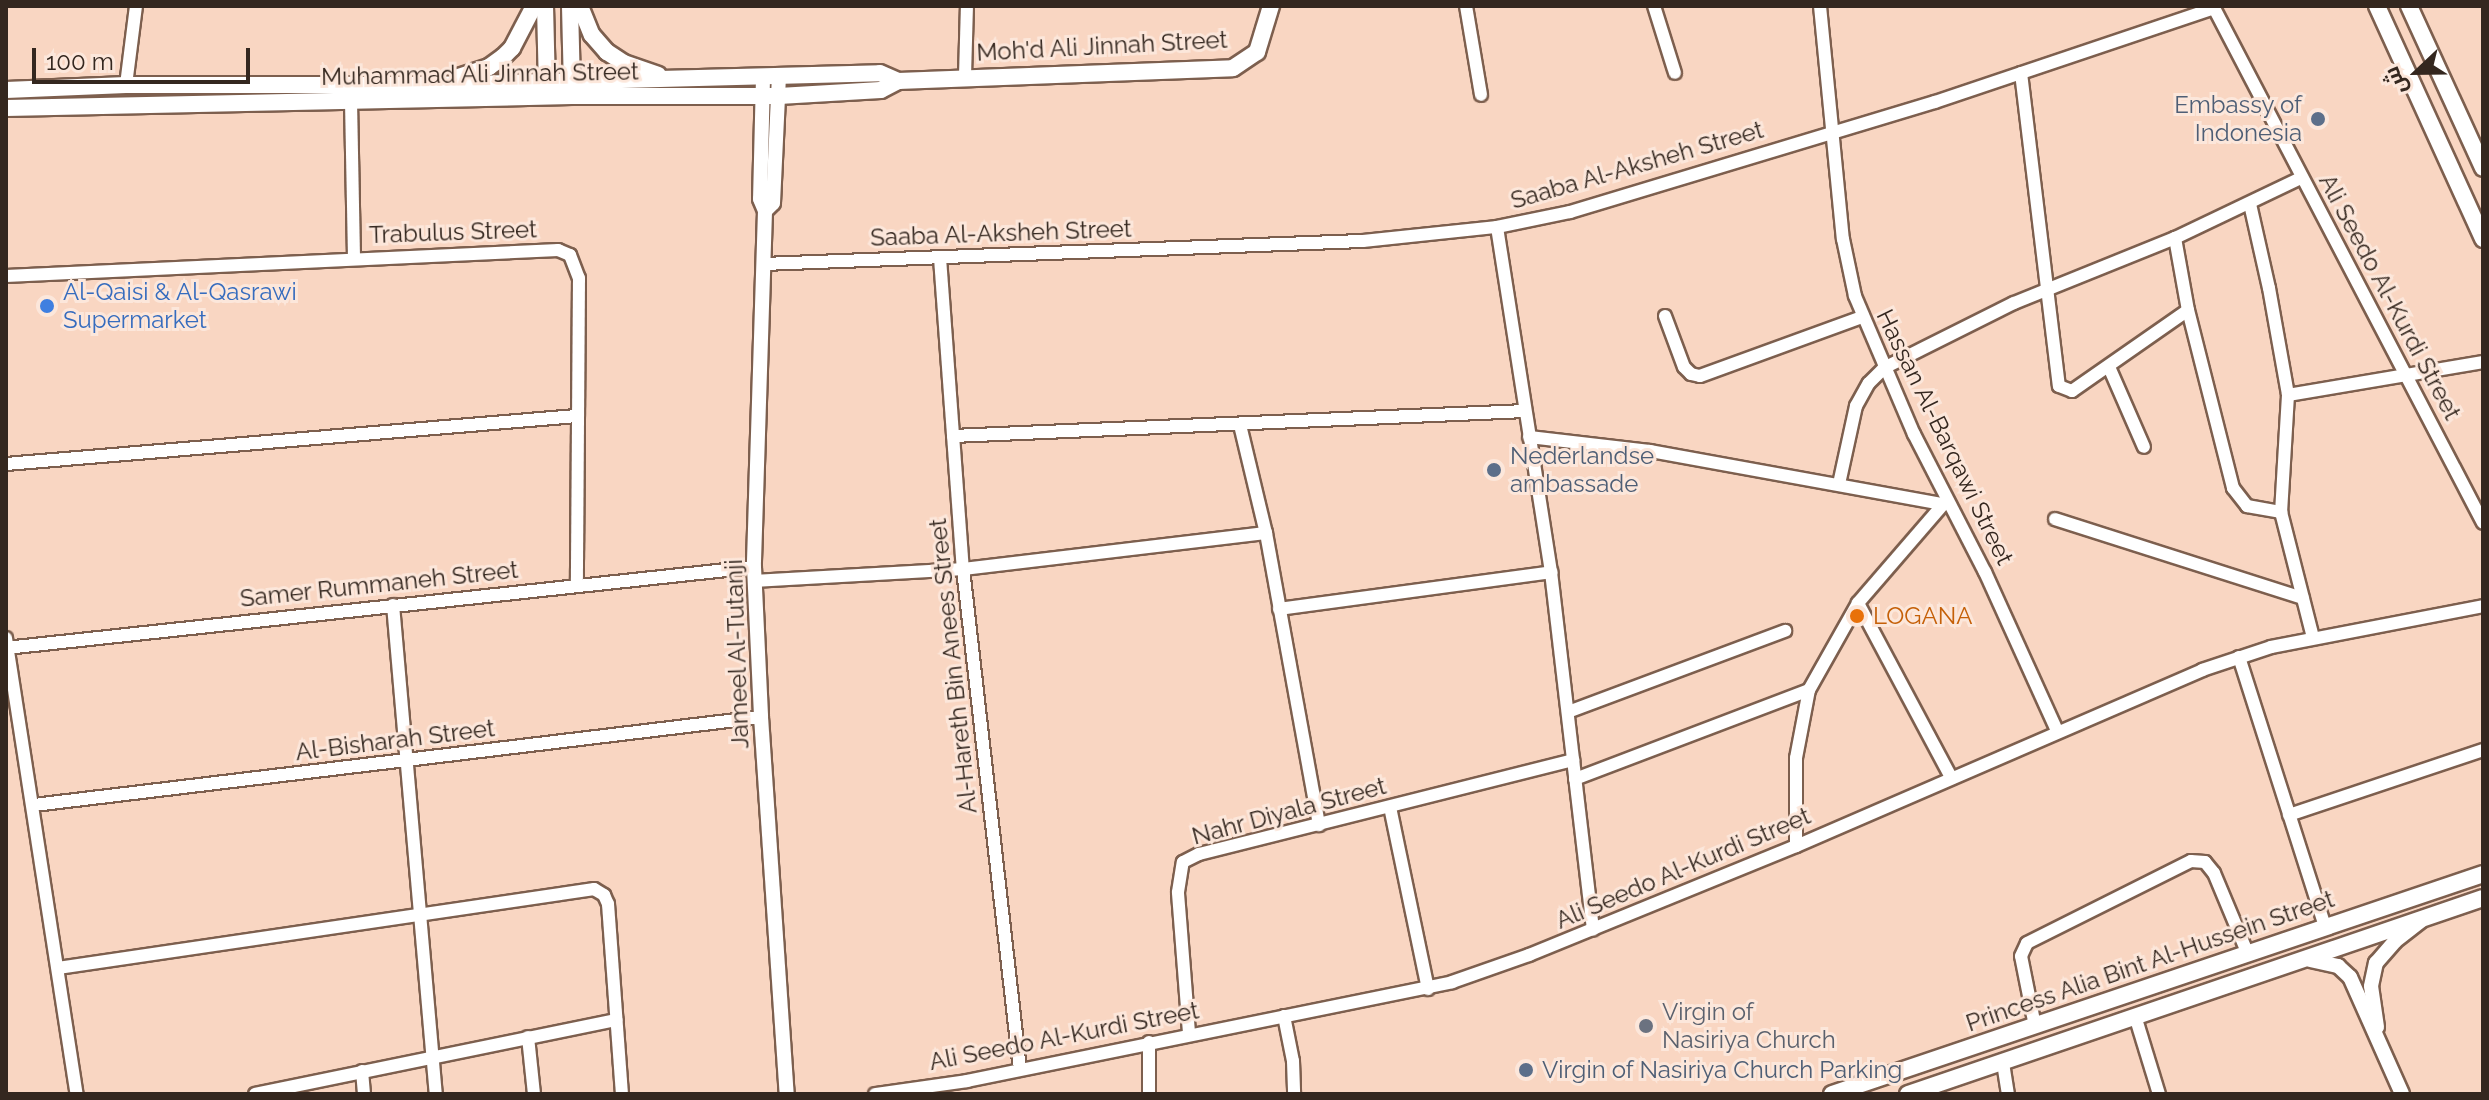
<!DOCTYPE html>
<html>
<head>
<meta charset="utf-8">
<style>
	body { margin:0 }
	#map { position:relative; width:2489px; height:1100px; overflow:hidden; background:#f9d6c2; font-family:Raleway,Cairo,sans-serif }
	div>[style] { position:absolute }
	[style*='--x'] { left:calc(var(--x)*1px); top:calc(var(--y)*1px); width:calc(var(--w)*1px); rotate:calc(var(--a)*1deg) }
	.roads { filter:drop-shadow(2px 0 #7d5f4e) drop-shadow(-2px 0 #7d5f4e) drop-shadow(0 2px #7d5f4e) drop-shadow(0 -2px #7d5f4e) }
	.minor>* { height:12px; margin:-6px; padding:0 6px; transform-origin:6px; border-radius:6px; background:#fff }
	.tertiary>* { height:14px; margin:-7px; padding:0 7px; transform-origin:7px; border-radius:7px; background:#fff }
	.secondary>* { height:16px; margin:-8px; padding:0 8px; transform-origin:8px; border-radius:8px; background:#fff }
	.dots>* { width:22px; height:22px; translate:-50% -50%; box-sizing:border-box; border:4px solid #fce7db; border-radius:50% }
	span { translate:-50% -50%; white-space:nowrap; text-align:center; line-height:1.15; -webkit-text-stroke:6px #fce7db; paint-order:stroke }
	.street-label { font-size:24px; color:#34271f }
	.service-label { font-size:24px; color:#4e5e75 }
	.right { translate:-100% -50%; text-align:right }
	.left { translate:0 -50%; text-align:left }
	.shop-label { font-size:24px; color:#366cbe }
	.food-label { font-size:24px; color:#c56008 }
	.worship-label { font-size:24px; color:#5b616d }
	.frame { position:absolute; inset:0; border:8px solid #34271f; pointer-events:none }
	.north { position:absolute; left:2377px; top:32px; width:80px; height:80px; -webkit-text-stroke:6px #fce7db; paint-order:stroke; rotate:248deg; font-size:22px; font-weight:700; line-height:32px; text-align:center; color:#34271f }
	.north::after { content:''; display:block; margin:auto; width:28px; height:36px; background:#34271f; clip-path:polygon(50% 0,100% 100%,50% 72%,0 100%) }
	.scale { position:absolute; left:32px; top:48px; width:218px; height:36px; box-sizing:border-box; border:4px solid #34271f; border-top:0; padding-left:10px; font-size:24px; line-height:28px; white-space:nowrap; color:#34271f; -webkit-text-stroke:6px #fce7db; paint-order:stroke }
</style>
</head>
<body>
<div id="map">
	<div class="roads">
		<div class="minor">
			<i style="--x:1466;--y:6;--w:90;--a:80.4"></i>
			<i style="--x:1654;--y:6;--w:70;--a:72.6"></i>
			<i style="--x:1820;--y:6;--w:234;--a:84.4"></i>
			<i style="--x:1843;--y:239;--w:58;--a:78.1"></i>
			<i style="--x:1855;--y:296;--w:150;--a:66.9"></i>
			<i style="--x:1914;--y:434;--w:155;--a:62.8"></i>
			<i style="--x:1985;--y:572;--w:175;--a:65.6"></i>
			<i style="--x:2213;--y:6;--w:583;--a:62.42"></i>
			<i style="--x:2021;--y:73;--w:315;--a:83.1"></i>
			<i style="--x:2059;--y:386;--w:14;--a:21"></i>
			<i style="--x:2072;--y:391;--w:141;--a:-34.9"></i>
			<i style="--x:965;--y:76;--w:70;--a:-88.4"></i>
			<i style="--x:126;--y:85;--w:80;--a:-82.8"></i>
			<i style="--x:351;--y:101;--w:157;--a:88.9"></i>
			<i style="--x:2250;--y:204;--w:86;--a:77.3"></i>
			<i style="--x:2269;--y:288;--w:109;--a:79.9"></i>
			<i style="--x:2288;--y:395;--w:117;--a:93.4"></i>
			<i style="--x:2281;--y:512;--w:130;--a:75.7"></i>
			<i style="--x:1497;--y:227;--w:349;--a:81.1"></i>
			<i style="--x:1551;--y:572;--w:360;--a:83.3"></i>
			<i style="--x:2175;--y:238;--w:73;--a:79.8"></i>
			<i style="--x:2188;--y:310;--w:184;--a:75.8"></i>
			<i style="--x:2233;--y:488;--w:23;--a:52"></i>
			<i style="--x:2247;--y:506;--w:35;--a:10"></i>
			<i style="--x:940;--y:258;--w:312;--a:85.8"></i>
			<i style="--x:963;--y:569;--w:503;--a:83.5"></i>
			<i style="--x:763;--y:264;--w:600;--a:-2.2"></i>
			<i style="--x:1363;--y:241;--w:135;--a:-6"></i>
			<i style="--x:1497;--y:227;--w:75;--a:-11.6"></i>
			<i style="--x:1570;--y:212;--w:381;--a:-16.8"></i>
			<i style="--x:1935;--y:102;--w:294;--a:-18.6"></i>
			<i style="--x:6;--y:276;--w:553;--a:-2.7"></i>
			<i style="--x:558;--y:250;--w:13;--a:23"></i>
			<i style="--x:570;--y:255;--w:25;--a:69"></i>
			<i style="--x:579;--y:278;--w:306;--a:90.4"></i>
			<i style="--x:1665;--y:316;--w:54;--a:69.6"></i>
			<i style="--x:1684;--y:367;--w:10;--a:45"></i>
			<i style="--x:1691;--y:374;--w:9;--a:13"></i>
			<i style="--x:1700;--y:376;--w:172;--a:-20"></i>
			<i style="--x:2109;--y:367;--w:87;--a:66.4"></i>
			<i style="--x:2288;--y:395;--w:198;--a:-9.6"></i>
			<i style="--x:1240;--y:425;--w:111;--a:76.5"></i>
			<i style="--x:1266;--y:533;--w:297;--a:79.7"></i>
			<i style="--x:953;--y:436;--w:573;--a:-2.5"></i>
			<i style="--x:1529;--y:437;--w:122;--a:6.6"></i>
			<i style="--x:1650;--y:451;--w:297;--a:10.3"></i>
			<i style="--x:6;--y:464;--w:572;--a:-4.81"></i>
			<i style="--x:1839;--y:484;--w:80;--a:-77.7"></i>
			<i style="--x:1856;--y:406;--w:26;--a:-61"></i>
			<i style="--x:1869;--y:383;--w:21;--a:-45"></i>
			<i style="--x:1884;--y:368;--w:145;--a:-26.6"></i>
			<i style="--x:2014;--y:303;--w:174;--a:-22"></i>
			<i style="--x:2175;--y:238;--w:140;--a:-25.5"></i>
			<i style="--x:2055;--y:519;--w:260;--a:17.7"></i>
			<i style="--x:755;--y:581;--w:208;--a:-3.3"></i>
			<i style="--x:963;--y:569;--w:305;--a:-6.8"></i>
			<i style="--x:1858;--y:603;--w:197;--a:61.9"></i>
			<i style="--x:393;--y:605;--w:491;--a:85"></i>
			<i style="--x:1279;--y:609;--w:275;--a:-7.7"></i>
			<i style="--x:6;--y:638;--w:461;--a:81.2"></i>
			<i style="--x:6;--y:648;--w:752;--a:-6.18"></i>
			<i style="--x:2239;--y:657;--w:282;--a:72.3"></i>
			<i style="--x:1568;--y:712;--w:232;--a:-20.5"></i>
			<i style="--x:1575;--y:779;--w:250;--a:-20.8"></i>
			<i style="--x:34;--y:805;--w:732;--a:-6.9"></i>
			<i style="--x:1390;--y:807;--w:186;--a:78.2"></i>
			<i style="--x:2289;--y:815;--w:205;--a:-18.5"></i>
			<i style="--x:1796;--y:846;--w:88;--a:-90"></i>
			<i style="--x:1796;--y:758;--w:69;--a:-79.2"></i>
			<i style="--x:1809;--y:690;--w:100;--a:-60.6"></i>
			<i style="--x:1858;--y:603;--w:135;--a:-49.2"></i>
			<i style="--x:58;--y:968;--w:542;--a:-8.38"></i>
			<i style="--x:594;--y:889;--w:12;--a:31"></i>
			<i style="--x:604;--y:895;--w:10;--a:66"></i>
			<i style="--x:608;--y:904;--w:191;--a:85.8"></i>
			<i style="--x:1284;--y:1016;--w:46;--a:78.7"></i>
			<i style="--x:1293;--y:1061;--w:33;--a:88"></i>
			<i style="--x:2136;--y:1019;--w:78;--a:73"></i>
			<i style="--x:2035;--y:1026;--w:71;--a:-101.3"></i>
			<i style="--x:2021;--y:956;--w:14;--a:-65"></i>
			<i style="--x:2027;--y:943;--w:183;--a:-26.6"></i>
			<i style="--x:2191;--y:861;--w:14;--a:4"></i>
			<i style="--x:2205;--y:862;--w:14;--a:51"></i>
			<i style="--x:2214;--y:873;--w:86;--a:67.3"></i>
			<i style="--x:1189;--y:1033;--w:141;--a:-94.5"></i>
			<i style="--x:1178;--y:892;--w:30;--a:-81"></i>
			<i style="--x:1183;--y:862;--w:18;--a:-27"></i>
			<i style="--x:1199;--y:854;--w:386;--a:-14.1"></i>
			<i style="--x:528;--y:1037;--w:57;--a:84"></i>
			<i style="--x:1149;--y:1042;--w:52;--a:90"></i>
			<i style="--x:2003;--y:1063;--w:31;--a:81"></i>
			<i style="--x:362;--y:1071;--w:23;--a:85"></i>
			<i style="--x:255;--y:1094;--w:369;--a:-11.6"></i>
			<i style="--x:875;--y:1094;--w:93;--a:-8"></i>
			<i style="--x:967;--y:1081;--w:495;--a:-11.5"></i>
			<i style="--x:1452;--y:982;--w:82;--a:-19.3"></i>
			<i style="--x:1529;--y:955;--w:288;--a:-22.2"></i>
			<i style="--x:1796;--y:846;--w:443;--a:-23.4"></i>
			<i style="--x:2202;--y:670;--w:73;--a:-18.4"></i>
			<i style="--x:2271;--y:647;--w:216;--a:-10.9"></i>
		</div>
		<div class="tertiary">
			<i style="--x:763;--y:78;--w:121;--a:91.4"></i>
			<i style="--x:760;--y:199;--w:13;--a:67"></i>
			<i style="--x:765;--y:211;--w:356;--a:91.8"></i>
			<i style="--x:754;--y:567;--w:150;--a:87.3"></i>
			<i style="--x:761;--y:717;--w:378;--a:86.1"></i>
			<i style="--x:765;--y:211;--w:11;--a:-45"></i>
			<i style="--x:773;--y:203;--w:126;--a:-87.3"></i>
			<i style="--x:2310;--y:960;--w:29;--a:12"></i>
			<i style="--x:2338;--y:966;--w:16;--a:43"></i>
			<i style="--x:2350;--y:977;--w:128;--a:66"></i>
			<i style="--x:2377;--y:1027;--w:41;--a:-98.3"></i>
			<i style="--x:2371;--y:986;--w:24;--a:-78"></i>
			<i style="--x:2376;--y:963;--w:29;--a:-49"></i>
			<i style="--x:2395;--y:941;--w:33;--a:-38"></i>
		</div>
		<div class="secondary">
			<i style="--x:545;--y:6;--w:82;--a:88.6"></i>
			<i style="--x:570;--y:6;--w:82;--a:88.6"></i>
			<i style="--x:580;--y:6;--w:31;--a:68"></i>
			<i style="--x:592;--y:35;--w:23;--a:49"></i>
			<i style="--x:607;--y:52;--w:20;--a:33"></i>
			<i style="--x:624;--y:63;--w:36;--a:19"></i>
			<i style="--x:2377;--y:6;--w:256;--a:65.5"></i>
			<i style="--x:2409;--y:6;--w:178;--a:65.4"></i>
			<i style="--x:458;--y:77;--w:33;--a:-18"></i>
			<i style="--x:489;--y:67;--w:17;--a:-36"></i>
			<i style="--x:503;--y:57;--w:13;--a:-45"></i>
			<i style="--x:512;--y:48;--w:47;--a:-62.4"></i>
			<i style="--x:6;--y:90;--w:120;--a:-2.4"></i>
			<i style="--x:126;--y:85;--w:303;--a:0"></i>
			<i style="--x:429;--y:85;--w:451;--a:-1.5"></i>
			<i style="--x:880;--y:73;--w:20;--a:24"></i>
			<i style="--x:6;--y:108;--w:566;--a:-1.21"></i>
			<i style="--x:572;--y:96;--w:207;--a:0"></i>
			<i style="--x:779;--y:96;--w:102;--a:-3.4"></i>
			<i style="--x:881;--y:90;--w:19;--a:-28"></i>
			<i style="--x:898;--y:81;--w:335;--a:-2.2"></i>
			<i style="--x:1233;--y:68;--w:29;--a:-34"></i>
			<i style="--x:1257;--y:52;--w:48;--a:-73.1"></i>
			<i style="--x:1832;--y:1094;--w:687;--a:-18.67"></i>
			<i style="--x:1908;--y:1094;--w:607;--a:-18.82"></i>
		</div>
	</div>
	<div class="dots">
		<i style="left:2318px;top:119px;background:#5c6f8a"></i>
		<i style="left:47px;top:306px;background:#3f7fe0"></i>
		<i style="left:1494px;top:470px;background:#5c6f8a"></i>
		<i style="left:1857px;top:616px;background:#e8710a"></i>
		<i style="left:1646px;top:1026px;background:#6b7280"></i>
		<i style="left:1526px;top:1070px;background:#5c6f8a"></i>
	</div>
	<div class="street-label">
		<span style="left:1102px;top:46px;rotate:-3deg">Moh'd Ali Jinnah Street</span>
		<span style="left:480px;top:74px;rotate:-1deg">Muhammad Ali Jinnah Street</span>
		<span style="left:1637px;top:165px;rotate:-16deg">Saaba Al-Aksheh Street</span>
		<span style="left:453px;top:232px;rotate:-2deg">Trabulus Street</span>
		<span style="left:1001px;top:233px;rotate:-2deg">Saaba Al-Aksheh Street</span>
		<span style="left:2390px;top:297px;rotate:62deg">Ali Seedo Al-Kurdi Street</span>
		<span style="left:1945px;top:437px;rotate:64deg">Hassan Al-Barqawi Street</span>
		<span style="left:379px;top:584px;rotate:-6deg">Samer Rummaneh Street</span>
		<span style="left:737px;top:654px;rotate:-92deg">Jameel Al-Tutanji</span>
		<span style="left:953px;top:666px;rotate:-96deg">Al-Hareth Bin Anees Street</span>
		<span style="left:395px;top:740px;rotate:-7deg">Al-Bisharah Street</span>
		<span style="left:1289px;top:811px;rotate:-15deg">Nahr Diyala Street</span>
		<span style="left:1683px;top:868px;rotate:-23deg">Ali Seedo Al-Kurdi Street</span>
		<span style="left:2150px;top:961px;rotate:-19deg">Princess Alia Bint Al-Hussein Street</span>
		<span style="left:1064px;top:1036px;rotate:-11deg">Ali Seedo Al-Kurdi Street</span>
	</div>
	<div class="service-label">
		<span class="right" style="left:2302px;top:119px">Embassy of<br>Indonesia</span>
		<span class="left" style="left:1510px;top:470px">Nederlandse<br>ambassade</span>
		<span class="left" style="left:1542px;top:1070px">Virgin of Nasiriya Church Parking</span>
	</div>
	<div class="shop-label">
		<span class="left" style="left:63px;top:306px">Al-Qaisi &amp; Al-Qasrawi<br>Supermarket</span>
	</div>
	<div class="food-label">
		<span class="left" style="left:1873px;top:616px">LOGANA</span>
	</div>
	<div class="worship-label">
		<span class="left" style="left:1662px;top:1026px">Virgin of<br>Nasiriya Church</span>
	</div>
	<div class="frame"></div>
	<div class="north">ش</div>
	<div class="scale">100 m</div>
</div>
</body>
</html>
